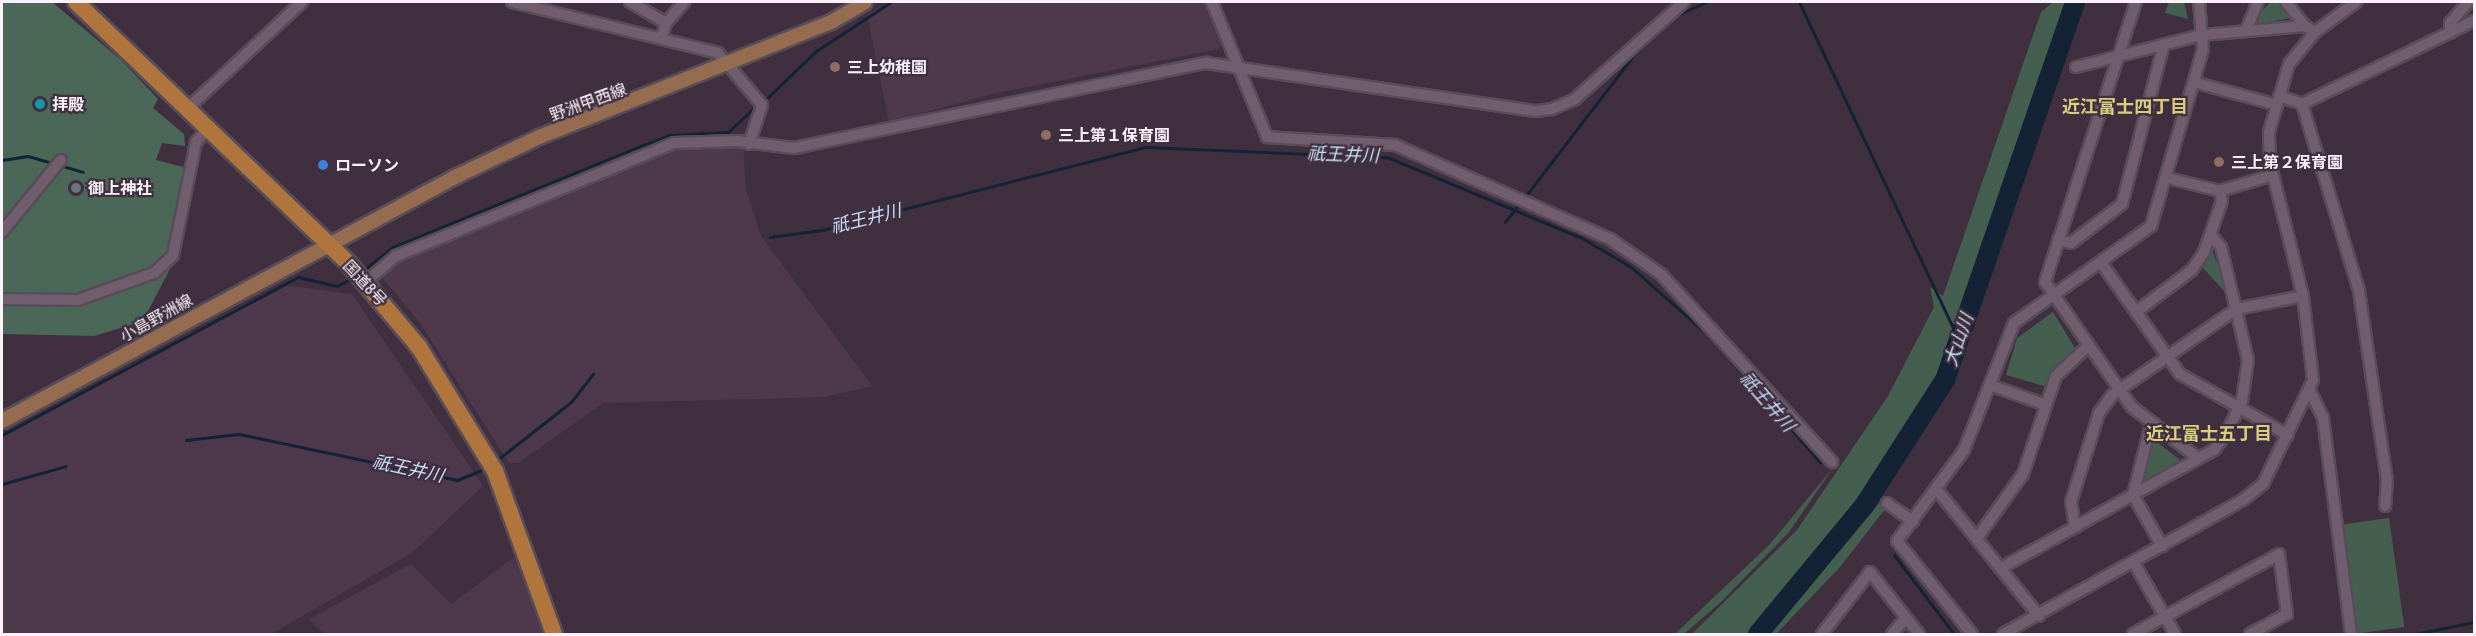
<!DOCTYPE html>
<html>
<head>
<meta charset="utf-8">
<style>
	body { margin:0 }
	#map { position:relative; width:2476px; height:636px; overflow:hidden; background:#40303f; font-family:"Asap Condensed","Noto Sans JP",sans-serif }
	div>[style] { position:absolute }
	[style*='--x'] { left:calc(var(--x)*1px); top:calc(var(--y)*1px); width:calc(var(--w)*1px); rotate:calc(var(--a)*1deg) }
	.built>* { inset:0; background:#4d384c }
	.green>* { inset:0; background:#445e50; transform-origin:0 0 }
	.forest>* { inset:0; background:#4b6758 }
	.stream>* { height:3px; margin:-1.5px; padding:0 1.5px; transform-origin:1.5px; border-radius:1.5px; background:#132335 }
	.river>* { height:20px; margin:-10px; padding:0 10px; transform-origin:10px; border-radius:10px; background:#132335 }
	.roads { filter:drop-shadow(2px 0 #594c59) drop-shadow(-2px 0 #594c59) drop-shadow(0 2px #594c59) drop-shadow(0 -2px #594c59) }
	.minor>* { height:10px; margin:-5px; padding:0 5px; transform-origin:5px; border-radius:5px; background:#705e6f }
	.major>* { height:14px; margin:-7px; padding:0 7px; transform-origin:7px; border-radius:7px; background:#966c51 }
	.highway>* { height:16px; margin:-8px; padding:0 8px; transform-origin:8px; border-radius:8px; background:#af753d }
	.dots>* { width:16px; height:16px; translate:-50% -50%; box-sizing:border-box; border:3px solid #40303f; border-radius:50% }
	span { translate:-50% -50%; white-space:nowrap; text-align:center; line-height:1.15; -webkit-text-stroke:4.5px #40303f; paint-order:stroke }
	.poi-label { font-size:16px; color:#fbf1fa; font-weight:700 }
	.left { translate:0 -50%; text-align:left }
	.street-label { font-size:16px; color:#fbf1fa }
	.neighbourhood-label { font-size:18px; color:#d9cd7f; font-weight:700 }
	.water-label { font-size:18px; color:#c8def8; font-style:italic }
	.frame { position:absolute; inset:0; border:3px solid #fbf1fa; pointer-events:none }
</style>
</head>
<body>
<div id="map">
	<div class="built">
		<i style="clip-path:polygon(889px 2px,1208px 2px,1223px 39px,1219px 49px,997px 93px,889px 122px,867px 15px)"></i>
		<i style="clip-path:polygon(689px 144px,743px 146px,746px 189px,761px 236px,872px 386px,825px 397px,603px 403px,518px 463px,509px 463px,420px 323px,380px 275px,403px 258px,663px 149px)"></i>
		<i style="clip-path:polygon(284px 285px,352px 294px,483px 486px,412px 553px,271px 634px,2px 634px,2px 436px)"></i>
		<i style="clip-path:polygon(513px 558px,526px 575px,543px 634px,324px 634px,309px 619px,411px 564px,451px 604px)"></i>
	</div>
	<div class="green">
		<i style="clip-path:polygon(2053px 2px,2081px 2px,2007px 227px,1968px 333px,1896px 467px,1848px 534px,1755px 634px,1692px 634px,1797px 530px,1888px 396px,1934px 307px,1930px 287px,1943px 296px,2041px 12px)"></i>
		<i style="clip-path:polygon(2169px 2px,2184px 2px,2188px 19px,2165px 13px)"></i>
		<i style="clip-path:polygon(2271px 2px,2279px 2px,2290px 18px,2258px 24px,2253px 19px)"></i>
		<i style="clip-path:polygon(2212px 250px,2226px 286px,2225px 292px,2203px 268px)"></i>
		<i style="clip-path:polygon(2053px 312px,2075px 348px,2044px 386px,2006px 375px,2017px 338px)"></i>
		<i style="clip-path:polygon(2153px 439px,2183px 462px,2141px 487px,2140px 480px)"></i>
		<i style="clip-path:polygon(1833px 468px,1789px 532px,1721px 602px,1684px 634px,1675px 634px,1769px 545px)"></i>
		<i style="clip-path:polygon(1880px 502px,1886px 508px,1840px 567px,1776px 634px,1766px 634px)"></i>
		<i style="left:2389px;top:518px;width:110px;height:47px;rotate:82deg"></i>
	</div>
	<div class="forest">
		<i style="clip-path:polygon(2px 2px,52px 2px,121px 60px,158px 99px,153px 108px,184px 134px,185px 146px,162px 143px,156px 160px,187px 168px,174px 261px,143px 321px,94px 336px,2px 334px)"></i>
	</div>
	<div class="stream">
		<i style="--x:1799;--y:2;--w:375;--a:64.7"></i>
		<i style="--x:1675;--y:16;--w:34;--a:-24"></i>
		<i style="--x:763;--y:102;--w:74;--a:-43.9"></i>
		<i style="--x:816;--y:51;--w:90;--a:-33.2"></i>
		<i style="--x:2;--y:160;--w:26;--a:-9"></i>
		<i style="--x:28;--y:156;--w:57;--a:16.2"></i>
		<i style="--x:1524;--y:198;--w:178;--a:-52.5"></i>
		<i style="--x:1632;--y:57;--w:52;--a:-43.5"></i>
		<i style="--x:1505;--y:222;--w:24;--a:-52"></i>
		<i style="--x:770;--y:237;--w:52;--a:-7.7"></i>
		<i style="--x:822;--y:230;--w:333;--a:-14.4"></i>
		<i style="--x:1145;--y:147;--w:242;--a:2.4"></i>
		<i style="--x:1387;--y:157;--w:211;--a:22.6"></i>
		<i style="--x:1582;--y:238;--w:57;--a:30.6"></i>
		<i style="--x:1631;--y:267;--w:106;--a:41.5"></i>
		<i style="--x:1710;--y:337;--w:167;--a:48.7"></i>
		<i style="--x:361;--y:272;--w:41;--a:-38"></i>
		<i style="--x:393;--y:247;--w:265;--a:-22.2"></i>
		<i style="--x:638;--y:147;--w:34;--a:-21"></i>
		<i style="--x:670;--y:135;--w:58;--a:-3"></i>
		<i style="--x:728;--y:132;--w:40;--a:-43"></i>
		<i style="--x:2;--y:435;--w:336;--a:-28.1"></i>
		<i style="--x:298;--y:277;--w:40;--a:13"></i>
		<i style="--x:337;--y:286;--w:19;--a:-28"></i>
		<i style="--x:186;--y:440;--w:53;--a:-6.5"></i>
		<i style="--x:239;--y:434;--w:223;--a:11.9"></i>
		<i style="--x:457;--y:480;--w:32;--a:-22"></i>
		<i style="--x:497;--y:460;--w:94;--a:-38.1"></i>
		<i style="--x:571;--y:402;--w:36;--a:-52"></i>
		<i style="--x:2;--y:484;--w:66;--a:-15.7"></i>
		<i style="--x:1894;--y:555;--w:99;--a:52.8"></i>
		<i style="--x:2415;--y:634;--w:60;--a:-11.5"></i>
	</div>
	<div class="river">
		<i style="--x:1758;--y:634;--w:166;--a:-50.4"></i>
		<i style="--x:1864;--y:506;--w:150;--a:-57.3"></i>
		<i style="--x:1945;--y:380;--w:400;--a:-71"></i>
	</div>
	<div class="roads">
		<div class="minor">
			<i style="--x:512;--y:2;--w:212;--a:13.9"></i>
			<i style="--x:718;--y:53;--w:68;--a:49.8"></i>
			<i style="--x:762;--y:105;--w:41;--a:108.4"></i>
			<i style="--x:630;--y:2;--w:42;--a:30.3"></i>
			<i style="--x:1212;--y:2;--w:146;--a:67.8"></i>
			<i style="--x:1267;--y:137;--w:128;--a:3.6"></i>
			<i style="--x:1395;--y:145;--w:235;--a:23.6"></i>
			<i style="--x:1610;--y:239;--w:63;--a:34.7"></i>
			<i style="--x:1662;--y:275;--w:253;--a:47.7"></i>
			<i style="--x:2136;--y:2;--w:294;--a:108"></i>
			<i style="--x:2045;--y:282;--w:152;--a:55.2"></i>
			<i style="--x:2132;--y:407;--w:83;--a:37.7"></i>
			<i style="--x:2286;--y:2;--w:31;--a:52"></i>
			<i style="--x:2246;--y:31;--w:31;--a:-68"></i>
			<i style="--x:2450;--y:33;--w:10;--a:-90"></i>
			<i style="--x:2450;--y:23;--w:28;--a:-49"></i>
			<i style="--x:662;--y:36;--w:14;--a:-73"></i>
			<i style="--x:666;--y:23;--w:28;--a:-49"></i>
			<i style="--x:2076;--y:67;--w:130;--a:-14.3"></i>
			<i style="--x:2202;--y:35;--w:103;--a:-5"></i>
			<i style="--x:2305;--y:26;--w:12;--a:31"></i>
			<i style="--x:2194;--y:82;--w:86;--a:15.5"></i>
			<i style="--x:2279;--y:96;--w:24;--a:19"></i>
			<i style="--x:2302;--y:104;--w:191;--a:-25.8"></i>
			<i style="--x:2302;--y:104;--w:195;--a:73"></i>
			<i style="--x:2359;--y:291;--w:191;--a:81.6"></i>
			<i style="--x:2387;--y:480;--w:26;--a:94"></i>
			<i style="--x:188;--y:108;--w:156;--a:-42.9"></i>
			<i style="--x:2168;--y:178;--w:54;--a:14"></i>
			<i style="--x:2220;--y:191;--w:55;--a:-16.8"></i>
			<i style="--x:2;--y:232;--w:93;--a:-50.7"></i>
			<i style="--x:2058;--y:240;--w:13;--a:13"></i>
			<i style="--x:2071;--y:243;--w:64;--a:-37.4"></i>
			<i style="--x:2122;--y:204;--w:165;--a:-75.3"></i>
			<i style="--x:2102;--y:264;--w:135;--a:54.7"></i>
			<i style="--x:2180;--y:374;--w:124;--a:29.5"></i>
			<i style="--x:366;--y:282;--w:40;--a:-41"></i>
			<i style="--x:396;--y:256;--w:300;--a:-22.1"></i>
			<i style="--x:674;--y:143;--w:63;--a:-1.8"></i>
			<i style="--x:737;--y:141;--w:57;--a:7"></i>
			<i style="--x:794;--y:148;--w:421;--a:-11.7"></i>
			<i style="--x:1206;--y:63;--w:334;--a:8.3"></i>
			<i style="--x:1537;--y:111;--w:15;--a:-8"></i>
			<i style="--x:1552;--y:109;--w:25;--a:-23"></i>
			<i style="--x:1575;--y:99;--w:146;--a:-41.7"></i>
			<i style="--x:2;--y:299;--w:76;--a:0.8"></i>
			<i style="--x:78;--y:300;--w:81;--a:-19.6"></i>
			<i style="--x:154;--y:273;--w:26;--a:-43"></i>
			<i style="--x:173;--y:255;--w:115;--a:-78.5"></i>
			<i style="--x:196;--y:142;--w:18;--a:-49"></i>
			<i style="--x:2136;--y:312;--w:70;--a:-36.9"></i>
			<i style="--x:2192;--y:270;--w:22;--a:-56"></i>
			<i style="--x:2204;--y:252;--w:54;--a:-70.6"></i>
			<i style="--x:2222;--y:201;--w:10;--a:-101"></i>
			<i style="--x:1990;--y:385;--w:59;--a:19.7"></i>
			<i style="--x:2310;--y:391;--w:30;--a:64"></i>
			<i style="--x:2323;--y:418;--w:218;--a:82.6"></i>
			<i style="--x:2151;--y:424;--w:73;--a:104.2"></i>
			<i style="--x:2133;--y:495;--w:59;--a:60.4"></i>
			<i style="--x:1937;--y:490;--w:162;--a:51"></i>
			<i style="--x:1887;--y:503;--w:32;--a:35"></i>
			<i style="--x:2075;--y:527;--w:25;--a:-99"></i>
			<i style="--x:2071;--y:502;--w:93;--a:-72.5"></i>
			<i style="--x:2099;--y:413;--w:22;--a:-54"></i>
			<i style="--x:2112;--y:395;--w:151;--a:-34.7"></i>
			<i style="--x:2236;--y:309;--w:68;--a:-11"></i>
			<i style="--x:1977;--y:538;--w:79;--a:-54.3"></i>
			<i style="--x:2023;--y:474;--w:103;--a:-71.4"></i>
			<i style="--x:2056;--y:376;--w:45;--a:-43.2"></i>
			<i style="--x:2134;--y:563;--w:82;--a:60"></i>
			<i style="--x:2001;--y:568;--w:244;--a:-29"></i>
			<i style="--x:2214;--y:450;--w:20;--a:-53"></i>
			<i style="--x:2226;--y:434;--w:37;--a:-64"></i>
			<i style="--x:2242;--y:401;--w:41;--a:-81.7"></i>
			<i style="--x:2248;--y:360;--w:116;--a:-103.4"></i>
			<i style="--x:2221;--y:247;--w:16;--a:-130"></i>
			<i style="--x:1822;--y:634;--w:78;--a:-52.3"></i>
			<i style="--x:1870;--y:572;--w:79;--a:51.7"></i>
			<i style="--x:1892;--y:634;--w:21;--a:-49"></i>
			<i style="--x:1972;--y:634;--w:119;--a:-128.9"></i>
			<i style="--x:1897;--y:541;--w:113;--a:-53.6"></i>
			<i style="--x:1964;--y:450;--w:136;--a:-68.5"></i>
			<i style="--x:2014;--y:323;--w:168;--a:-35.3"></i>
			<i style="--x:2151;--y:226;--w:184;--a:-73.6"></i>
			<i style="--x:2203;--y:49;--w:47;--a:-94.9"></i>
			<i style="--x:2003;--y:634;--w:275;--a:-29.2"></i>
			<i style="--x:2243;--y:500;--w:26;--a:-39"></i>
			<i style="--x:2263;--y:484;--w:115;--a:-64.3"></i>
			<i style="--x:2313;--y:380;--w:85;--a:-96.8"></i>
			<i style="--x:2303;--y:296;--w:137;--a:-103.9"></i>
			<i style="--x:2270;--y:163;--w:31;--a:-92"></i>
			<i style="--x:2269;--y:132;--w:71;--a:-73.6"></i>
			<i style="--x:2289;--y:64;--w:41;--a:-50.9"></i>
			<i style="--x:2315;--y:32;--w:51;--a:-36.2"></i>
			<i style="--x:2133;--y:634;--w:166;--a:-28.7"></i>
			<i style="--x:2279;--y:554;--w:61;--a:82.4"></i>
			<i style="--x:2287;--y:614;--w:42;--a:151.6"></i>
		</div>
		<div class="major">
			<i style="--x:2;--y:421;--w:517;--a:-28.3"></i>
			<i style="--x:457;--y:176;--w:91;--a:-25.4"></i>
			<i style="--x:539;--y:137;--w:314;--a:-21.5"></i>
			<i style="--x:831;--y:22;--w:39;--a:-30"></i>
		</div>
		<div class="highway">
			<i style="--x:76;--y:2;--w:378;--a:43.8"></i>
			<i style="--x:349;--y:264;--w:109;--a:49.9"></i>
			<i style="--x:419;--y:347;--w:145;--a:58.5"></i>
			<i style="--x:495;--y:471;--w:173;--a:70.1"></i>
		</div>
	</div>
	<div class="dots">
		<i style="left:835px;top:67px;background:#8d6e63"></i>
		<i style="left:40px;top:104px;background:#0f9aa8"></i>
		<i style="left:1046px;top:135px;background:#8d6e63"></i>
		<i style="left:2219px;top:162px;background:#8d6e63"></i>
		<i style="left:323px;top:165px;background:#3f7fe0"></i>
		<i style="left:76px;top:188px;background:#6b7280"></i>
	</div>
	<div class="poi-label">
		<span class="left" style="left:847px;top:67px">三上幼稚園</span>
		<span class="left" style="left:52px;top:104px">拝殿</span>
		<span class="left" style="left:1058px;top:135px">三上第１保育園</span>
		<span class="left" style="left:2231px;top:162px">三上第２保育園</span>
		<span class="left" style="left:335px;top:165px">ローソン</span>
		<span class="left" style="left:88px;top:188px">御上神社</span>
	</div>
	<div class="street-label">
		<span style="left:588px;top:102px;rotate:-20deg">野洲甲西線</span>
		<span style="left:365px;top:283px;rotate:47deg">国道8号</span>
		<span style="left:156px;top:318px;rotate:-29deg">小島野洲線</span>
	</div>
	<div class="neighbourhood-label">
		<span style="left:2125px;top:107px">近江富士四丁目</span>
		<span style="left:2209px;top:434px">近江富士五丁目</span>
	</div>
	<div class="water-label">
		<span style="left:1343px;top:155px;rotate:2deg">祇王井川</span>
		<span style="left:866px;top:219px;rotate:-14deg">祇王井川</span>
		<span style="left:1959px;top:340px;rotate:-71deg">大山川</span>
		<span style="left:1767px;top:402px;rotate:49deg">祇王井川</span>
		<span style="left:408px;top:469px;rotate:12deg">祇王井川</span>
	</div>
	<div class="frame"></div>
</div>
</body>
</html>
